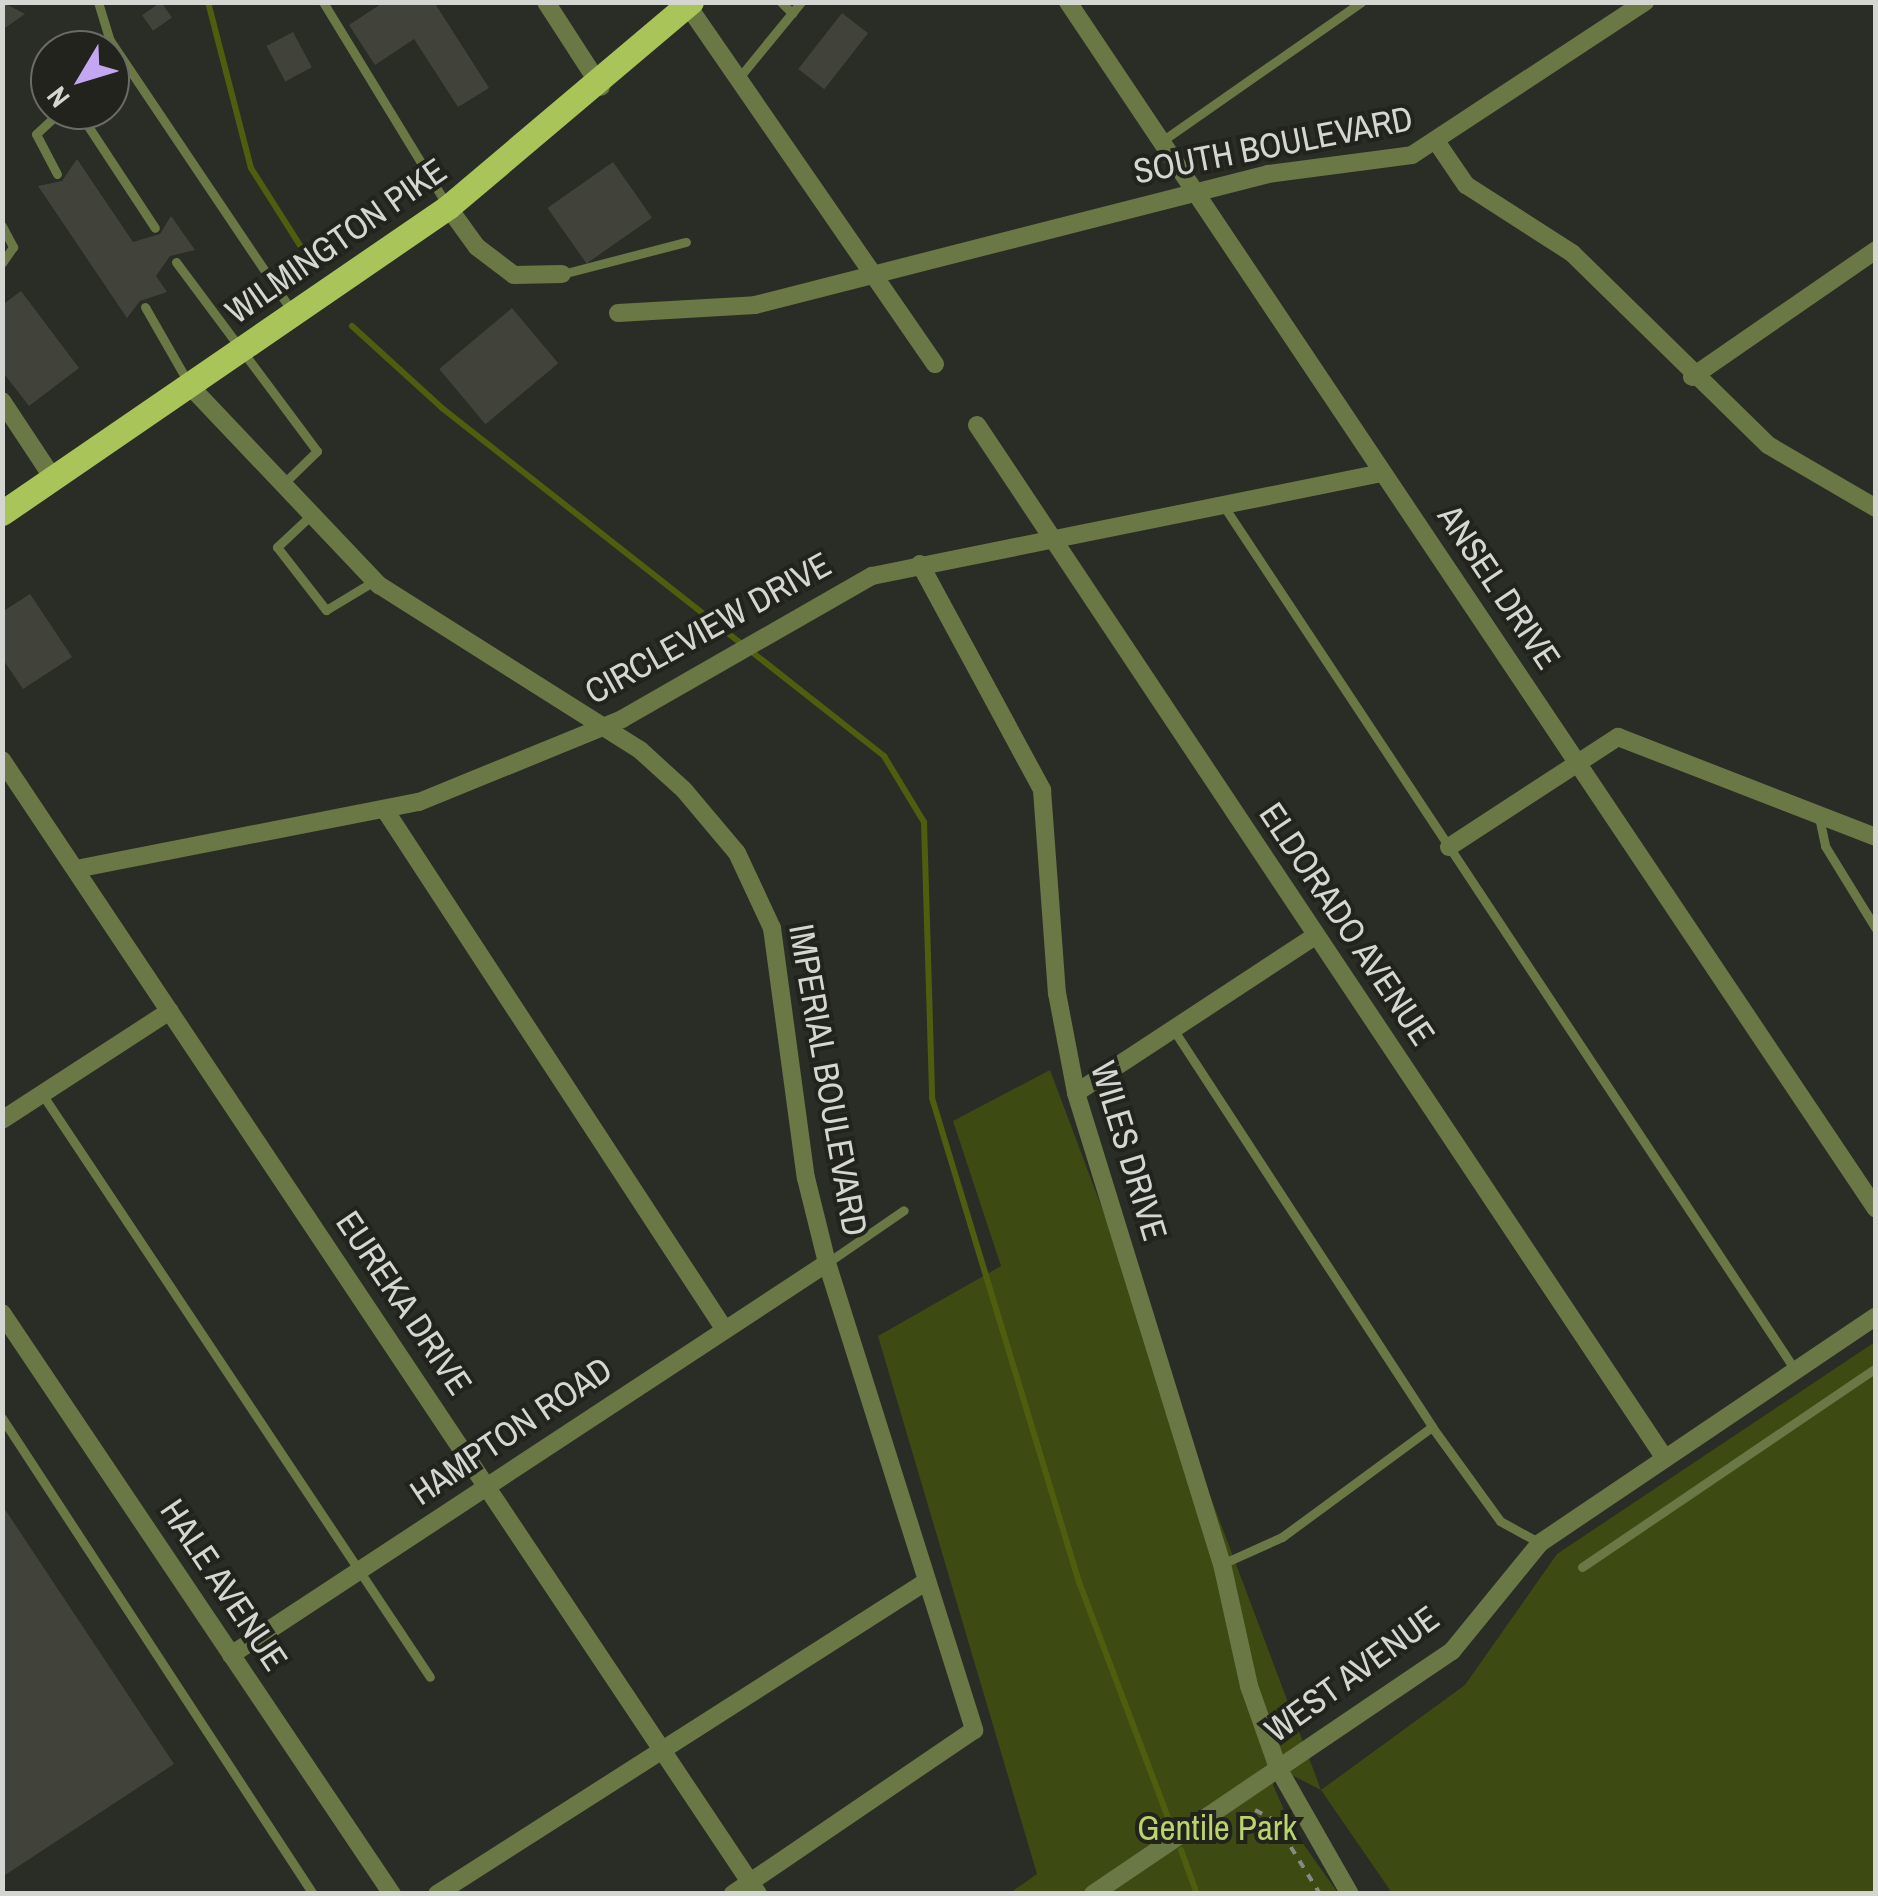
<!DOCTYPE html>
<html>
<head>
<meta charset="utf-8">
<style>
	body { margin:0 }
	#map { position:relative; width:1878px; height:1896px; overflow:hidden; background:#2a2d25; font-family:"Archivo Narrow",sans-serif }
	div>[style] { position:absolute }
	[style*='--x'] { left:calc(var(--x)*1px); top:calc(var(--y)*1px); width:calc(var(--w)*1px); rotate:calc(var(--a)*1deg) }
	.green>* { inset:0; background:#3d4a11 }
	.stream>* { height:6px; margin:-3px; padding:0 3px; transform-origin:3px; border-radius:3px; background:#4e5e0e }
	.building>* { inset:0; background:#41433b; transform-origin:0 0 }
	.path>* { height:4px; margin-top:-2px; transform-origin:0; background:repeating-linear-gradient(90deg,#878983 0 8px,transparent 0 16px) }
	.lane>* { height:9px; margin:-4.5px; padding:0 4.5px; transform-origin:4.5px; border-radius:4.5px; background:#6a7846 }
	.street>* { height:18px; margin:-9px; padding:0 9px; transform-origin:9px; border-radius:9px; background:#6a7846 }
	.primary>* { height:25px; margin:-12.5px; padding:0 12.5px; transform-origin:12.5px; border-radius:12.5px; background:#a9c458 }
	span { translate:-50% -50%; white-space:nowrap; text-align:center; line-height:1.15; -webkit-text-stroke:8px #21231c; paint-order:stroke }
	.street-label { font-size:35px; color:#d4d6d1 }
	.park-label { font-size:35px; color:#b9d36d }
	.frame { position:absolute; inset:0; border:5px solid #d4d6d1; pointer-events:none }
	.north { position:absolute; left:30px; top:30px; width:100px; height:100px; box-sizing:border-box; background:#21231c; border:2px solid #696b64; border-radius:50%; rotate:232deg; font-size:28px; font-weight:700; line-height:40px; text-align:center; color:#d4d6d1 }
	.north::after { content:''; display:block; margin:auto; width:35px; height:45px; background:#c3a7f2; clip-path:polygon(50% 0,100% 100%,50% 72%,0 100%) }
</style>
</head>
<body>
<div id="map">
	<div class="green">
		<i style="clip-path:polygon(1050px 1070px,1321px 1790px,1465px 1685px,1557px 1554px,1875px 1342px,1875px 1893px,1392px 1893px,1321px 1790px,1278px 1768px,1273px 1785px,1292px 1828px,1338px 1893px,1010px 1893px,1037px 1874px,878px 1336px,1001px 1266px,953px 1121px)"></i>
	</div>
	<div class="stream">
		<i style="--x:208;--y:2;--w:171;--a:75.5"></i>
		<i style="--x:251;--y:168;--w:101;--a:57.6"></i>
		<i style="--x:352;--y:326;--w:122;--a:42.3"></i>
		<i style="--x:442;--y:408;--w:563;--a:38.21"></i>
		<i style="--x:884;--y:756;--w:77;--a:58.8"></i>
		<i style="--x:924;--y:822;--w:276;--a:88.3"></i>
		<i style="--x:932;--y:1098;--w:506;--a:73.11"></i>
		<i style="--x:1079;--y:1582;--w:260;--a:69.3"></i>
		<i style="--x:1181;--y:1850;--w:47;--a:70"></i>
	</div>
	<div class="building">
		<i style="clip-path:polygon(2px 2px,25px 14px,2px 30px)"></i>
		<i style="left:161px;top:2px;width:19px;height:23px;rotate:55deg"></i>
		<i style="clip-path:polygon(384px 2px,434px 2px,489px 88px,458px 107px,414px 39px,375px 65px,349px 25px)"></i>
		<i style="left:842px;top:13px;width:33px;height:71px;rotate:38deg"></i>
		<i style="left:293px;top:32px;width:40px;height:30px;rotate:62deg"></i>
		<i style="clip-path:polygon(77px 159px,133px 242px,160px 234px,171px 216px,195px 250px,170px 256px,156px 276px,167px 292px,140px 301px,127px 318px,38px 186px,62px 181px)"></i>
		<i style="left:613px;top:162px;width:68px;height:80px;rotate:55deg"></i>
		<i style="clip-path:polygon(21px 291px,79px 368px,29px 406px,2px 371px,2px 305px)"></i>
		<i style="left:512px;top:308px;width:72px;height:95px;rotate:50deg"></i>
		<i style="clip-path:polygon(30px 594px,72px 657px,23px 689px,2px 658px,2px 612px)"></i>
		<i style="clip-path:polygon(2px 1505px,174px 1764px,2px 1877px)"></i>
	</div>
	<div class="path">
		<i style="--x:1255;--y:1810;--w:21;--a:28"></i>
		<i style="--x:1274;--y:1820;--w:87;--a:58.1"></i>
	</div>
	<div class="lane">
		<i style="--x:98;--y:2;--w:39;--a:73"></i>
		<i style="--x:109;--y:39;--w:328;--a:56.1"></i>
		<i style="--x:323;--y:2;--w:238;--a:58.6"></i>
		<i style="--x:781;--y:2;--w:16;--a:45"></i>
		<i style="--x:742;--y:74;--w:93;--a:-50.7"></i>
		<i style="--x:1162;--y:141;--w:243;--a:-34.9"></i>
		<i style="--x:57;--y:174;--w:45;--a:-117.7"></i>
		<i style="--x:36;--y:134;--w:25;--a:-43"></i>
		<i style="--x:54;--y:117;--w:30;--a:6"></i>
		<i style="--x:84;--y:120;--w:129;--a:56.7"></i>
		<i style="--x:2;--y:226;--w:24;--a:62"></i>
		<i style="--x:13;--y:247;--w:19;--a:125"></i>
		<i style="--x:176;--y:262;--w:236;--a:53.3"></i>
		<i style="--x:317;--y:451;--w:49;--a:135.8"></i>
		<i style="--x:562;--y:274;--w:128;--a:-14.5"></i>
		<i style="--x:145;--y:307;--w:86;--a:60.2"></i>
		<i style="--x:1223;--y:505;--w:1037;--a:56.52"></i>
		<i style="--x:309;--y:517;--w:44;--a:136.8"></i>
		<i style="--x:277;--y:547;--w:80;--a:52.1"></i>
		<i style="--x:326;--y:610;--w:56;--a:-31.1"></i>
		<i style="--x:1819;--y:817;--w:30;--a:78"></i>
		<i style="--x:1825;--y:846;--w:97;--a:58.4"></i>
		<i style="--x:1173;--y:1029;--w:475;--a:56.9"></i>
		<i style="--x:1432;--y:1427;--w:116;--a:54.1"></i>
		<i style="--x:1500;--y:1521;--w:46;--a:28.8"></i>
		<i style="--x:42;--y:1094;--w:700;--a:56.36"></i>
		<i style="--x:827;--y:1263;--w:93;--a:-34.5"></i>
		<i style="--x:2;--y:1418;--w:569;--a:56.84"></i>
		<i style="--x:1222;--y:1564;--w:66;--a:-24.2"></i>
		<i style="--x:1282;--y:1537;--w:186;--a:-36.3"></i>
		<i style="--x:1582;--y:1567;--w:355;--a:-34.1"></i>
	</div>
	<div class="street">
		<i style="--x:546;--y:2;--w:101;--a:57.1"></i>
		<i style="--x:1068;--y:2;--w:1452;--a:56.2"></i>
		<i style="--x:688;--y:6;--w:435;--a:55.4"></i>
		<i style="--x:1438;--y:144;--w:50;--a:55.7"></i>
		<i style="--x:1466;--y:185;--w:126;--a:32.7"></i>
		<i style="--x:1572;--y:253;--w:274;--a:44.4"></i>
		<i style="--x:1768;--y:445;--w:125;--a:30.3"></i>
		<i style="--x:448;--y:207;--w:49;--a:54.1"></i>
		<i style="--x:477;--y:247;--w:46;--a:37.1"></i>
		<i style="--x:514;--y:275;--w:48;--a:-1.2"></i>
		<i style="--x:618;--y:313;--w:137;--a:-3.3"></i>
		<i style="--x:755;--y:305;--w:529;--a:-14.32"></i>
		<i style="--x:1268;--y:174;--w:145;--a:-7.5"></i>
		<i style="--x:1412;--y:155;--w:279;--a:-33.3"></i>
		<i style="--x:1692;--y:377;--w:224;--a:-34.6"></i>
		<i style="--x:189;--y:385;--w:276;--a:46.5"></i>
		<i style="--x:379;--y:585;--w:309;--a:32.3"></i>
		<i style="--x:640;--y:750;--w:59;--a:42.3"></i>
		<i style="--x:684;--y:790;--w:82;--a:49.9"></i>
		<i style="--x:737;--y:853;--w:83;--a:65"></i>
		<i style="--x:772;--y:928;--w:252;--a:82.3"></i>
		<i style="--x:806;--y:1178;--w:88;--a:76.1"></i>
		<i style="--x:827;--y:1263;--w:490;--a:72.5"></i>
		<i style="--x:974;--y:1730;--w:292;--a:145.8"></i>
		<i style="--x:2;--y:401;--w:92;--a:56.5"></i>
		<i style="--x:977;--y:425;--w:1240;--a:56.35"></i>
		<i style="--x:920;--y:564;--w:257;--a:61.6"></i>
		<i style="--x:1042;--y:790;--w:204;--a:85.8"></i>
		<i style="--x:1057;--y:993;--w:102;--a:79.2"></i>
		<i style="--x:1076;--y:1093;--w:493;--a:72.8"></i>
		<i style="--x:1222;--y:1564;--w:125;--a:77.5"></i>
		<i style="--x:1249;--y:1686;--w:87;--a:70.5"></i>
		<i style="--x:1278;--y:1768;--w:145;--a:60.3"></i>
		<i style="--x:2;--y:760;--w:1363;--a:56.31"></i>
		<i style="--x:387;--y:813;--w:614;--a:56.83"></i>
		<i style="--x:1449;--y:847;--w:202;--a:-33.1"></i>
		<i style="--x:1618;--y:737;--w:277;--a:21.2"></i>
		<i style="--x:76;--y:869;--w:349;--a:-11.1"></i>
		<i style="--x:419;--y:802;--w:219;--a:-22.2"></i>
		<i style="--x:622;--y:719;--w:288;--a:-29.8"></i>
		<i style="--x:872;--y:576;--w:520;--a:-11.42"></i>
		<i style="--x:1076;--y:1093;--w:286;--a:-33.3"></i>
		<i style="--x:2;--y:1120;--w:200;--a:-33"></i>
		<i style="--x:2;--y:1313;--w:700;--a:56.13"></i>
		<i style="--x:231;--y:1655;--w:713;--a:-33.33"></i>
		<i style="--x:437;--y:1894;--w:581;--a:-32.57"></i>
		<i style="--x:1093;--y:1894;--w:434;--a:-34.1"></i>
		<i style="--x:1452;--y:1651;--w:139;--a:-50.8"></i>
		<i style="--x:1540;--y:1543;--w:405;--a:-34"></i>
	</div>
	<div class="primary">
		<i style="--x:2;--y:513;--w:541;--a:-34.45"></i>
		<i style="--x:448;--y:207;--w:318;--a:-40.2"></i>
	</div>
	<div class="street-label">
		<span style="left:1273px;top:145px;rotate:-11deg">SOUTH BOULEVARD</span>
		<span style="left:336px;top:241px;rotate:-35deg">WILMINGTON PIKE</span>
		<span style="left:1499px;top:587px;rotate:56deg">ANSEL DRIVE</span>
		<span style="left:708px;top:628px;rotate:-29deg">CIRCLEVIEW DRIVE</span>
		<span style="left:1347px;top:924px;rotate:56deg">ELDORADO AVENUE</span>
		<span style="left:828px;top:1080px;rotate:80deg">IMPERIAL BOULEVARD</span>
		<span style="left:1129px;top:1151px;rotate:73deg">WILES DRIVE</span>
		<span style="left:404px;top:1303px;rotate:56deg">EUREKA DRIVE</span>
		<span style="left:511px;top:1431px;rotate:-34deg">HAMPTON ROAD</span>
		<span style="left:224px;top:1585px;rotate:56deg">HALE AVENUE</span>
		<span style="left:1352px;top:1674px;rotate:-36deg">WEST AVENUE</span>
	</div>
	<div class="park-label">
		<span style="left:1217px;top:1828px">Gentile Park</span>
	</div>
	<div class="frame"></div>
	<div class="north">N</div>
</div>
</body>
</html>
